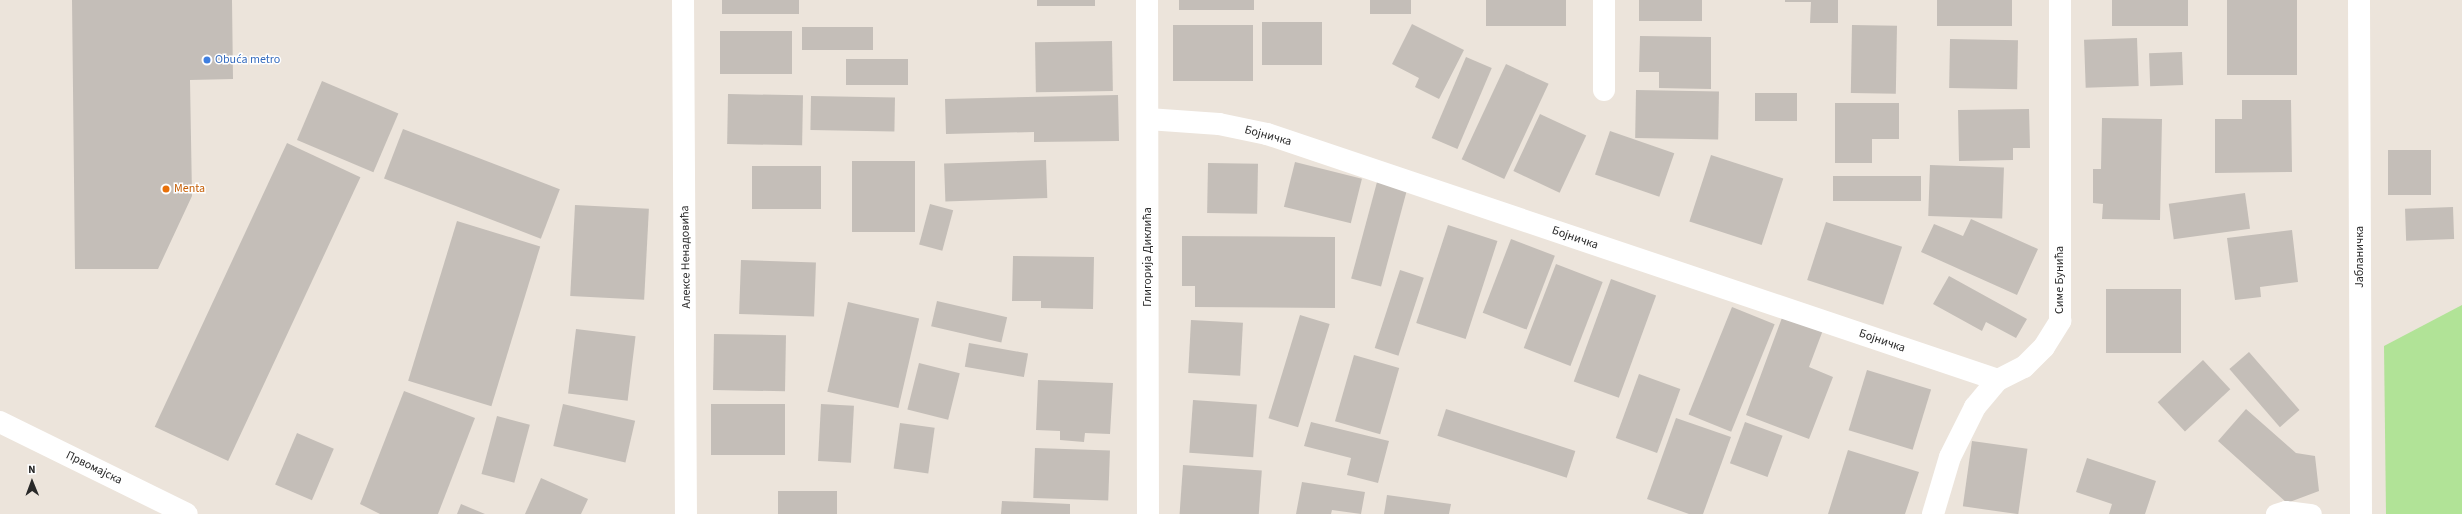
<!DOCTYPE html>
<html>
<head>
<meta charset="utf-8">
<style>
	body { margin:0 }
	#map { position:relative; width:2462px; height:514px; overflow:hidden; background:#ece4db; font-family:"Source Sans 3",sans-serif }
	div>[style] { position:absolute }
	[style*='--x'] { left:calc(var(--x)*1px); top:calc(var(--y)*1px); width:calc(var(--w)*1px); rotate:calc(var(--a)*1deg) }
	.green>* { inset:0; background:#b1e397 }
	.building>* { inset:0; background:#c4beb8; transform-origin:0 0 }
	.service>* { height:20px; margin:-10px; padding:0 10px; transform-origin:10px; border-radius:10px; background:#fff }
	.minor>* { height:22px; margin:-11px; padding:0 11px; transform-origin:11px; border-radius:11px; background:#fff }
	.tertiary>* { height:22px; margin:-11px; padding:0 11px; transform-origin:11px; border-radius:11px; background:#fff }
	.secondary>* { height:22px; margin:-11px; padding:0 11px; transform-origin:11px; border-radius:11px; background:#fff }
	.dots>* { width:11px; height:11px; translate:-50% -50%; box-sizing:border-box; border:2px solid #fff; border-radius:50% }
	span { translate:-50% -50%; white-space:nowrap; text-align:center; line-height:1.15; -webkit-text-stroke:3px #fff; paint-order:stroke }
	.shop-label { font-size:12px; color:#366cbe }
	.left { translate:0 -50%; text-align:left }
	.street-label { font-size:12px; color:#292929 }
	.food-label { font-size:12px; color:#c56008 }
	.north { position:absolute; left:12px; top:462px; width:40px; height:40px; -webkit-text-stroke:3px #fff; paint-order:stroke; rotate:359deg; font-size:11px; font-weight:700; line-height:16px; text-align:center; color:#292929 }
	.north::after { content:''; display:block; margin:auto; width:14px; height:18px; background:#292929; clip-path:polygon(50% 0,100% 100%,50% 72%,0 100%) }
</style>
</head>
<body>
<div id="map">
	<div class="green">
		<i style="clip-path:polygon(2462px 305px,2462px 514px,2386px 514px,2384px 346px)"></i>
	</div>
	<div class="building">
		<i style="clip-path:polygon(72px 0,232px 0,233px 79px,190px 80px,192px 196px,158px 269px,75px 269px)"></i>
		<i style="left:722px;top:0;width:77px;height:14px"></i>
		<i style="left:1037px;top:0;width:58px;height:6px"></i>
		<i style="left:1179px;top:0;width:75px;height:10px"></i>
		<i style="left:1370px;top:0;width:41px;height:14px"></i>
		<i style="left:1486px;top:0;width:80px;height:26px"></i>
		<i style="left:1639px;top:0;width:63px;height:21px"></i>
		<i style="clip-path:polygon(1785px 0,1838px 0,1838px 23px,1810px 23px,1811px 2px,1785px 2px)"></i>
		<i style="left:1937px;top:0;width:75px;height:26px"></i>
		<i style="left:2112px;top:0;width:76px;height:26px"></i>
		<i style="left:2227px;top:0;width:70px;height:75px"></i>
		<i style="left:1322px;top:22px;width:43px;height:60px;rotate:90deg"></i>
		<i style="clip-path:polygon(1412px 24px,1464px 50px,1439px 99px,1415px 87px,1419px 78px,1392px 64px)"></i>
		<i style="left:1253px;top:25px;width:56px;height:80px;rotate:90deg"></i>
		<i style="left:1852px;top:25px;width:45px;height:68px;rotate:1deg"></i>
		<i style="left:802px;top:27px;width:71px;height:23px"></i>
		<i style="left:720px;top:31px;width:72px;height:43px"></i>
		<i style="clip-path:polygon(1640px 36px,1711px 37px,1711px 89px,1659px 88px,1659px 72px,1639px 72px)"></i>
		<i style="left:2137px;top:38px;width:48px;height:53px;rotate:88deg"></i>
		<i style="left:1950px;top:39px;width:68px;height:49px;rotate:1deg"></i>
		<i style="left:1112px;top:41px;width:50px;height:77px;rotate:89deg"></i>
		<i style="left:2182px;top:52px;width:33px;height:33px;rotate:88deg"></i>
		<i style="left:1466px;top:57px;width:28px;height:88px;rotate:23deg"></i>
		<i style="left:846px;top:59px;width:62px;height:26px"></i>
		<i style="left:1506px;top:64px;width:47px;height:105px;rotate:25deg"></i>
		<i style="left:322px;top:81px;width:83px;height:64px;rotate:23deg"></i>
		<i style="left:1636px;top:90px;width:83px;height:48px;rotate:1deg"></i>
		<i style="left:1755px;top:93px;width:42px;height:28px"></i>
		<i style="left:728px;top:94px;width:75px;height:50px;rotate:1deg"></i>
		<i style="clip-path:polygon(1118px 95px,1119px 141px,1034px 142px,1034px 132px,946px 134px,945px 99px)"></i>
		<i style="left:811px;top:96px;width:84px;height:34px;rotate:1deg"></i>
		<i style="clip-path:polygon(2242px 100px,2291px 100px,2292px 172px,2215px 173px,2215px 119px,2242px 119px)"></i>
		<i style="clip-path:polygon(1835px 103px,1899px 103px,1899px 139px,1872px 139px,1872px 163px,1835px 163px)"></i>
		<i style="clip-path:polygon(2029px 109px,2030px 148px,2013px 148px,2013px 160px,1959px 161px,1958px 110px)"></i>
		<i style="left:1540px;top:114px;width:51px;height:63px;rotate:25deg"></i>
		<i style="clip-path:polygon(2102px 118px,2162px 119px,2160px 220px,2102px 219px,2103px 204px,2093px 203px,2093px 169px,2101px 169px)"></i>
		<i style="left:403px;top:129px;width:168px;height:53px;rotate:21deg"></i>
		<i style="left:1610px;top:131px;width:68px;height:46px;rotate:19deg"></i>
		<i style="left:287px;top:143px;width:81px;height:313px;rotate:25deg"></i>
		<i style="left:2388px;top:150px;width:43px;height:45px"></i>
		<i style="left:1711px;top:155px;width:76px;height:70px;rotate:18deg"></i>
		<i style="left:1046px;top:160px;width:38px;height:102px;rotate:88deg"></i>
		<i style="left:852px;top:161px;width:63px;height:71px"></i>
		<i style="left:1295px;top:162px;width:69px;height:46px;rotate:14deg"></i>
		<i style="left:1208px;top:163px;width:50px;height:50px;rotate:1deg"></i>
		<i style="left:1930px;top:165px;width:74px;height:51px;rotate:2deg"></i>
		<i style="left:821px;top:166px;width:43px;height:69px;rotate:90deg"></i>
		<i style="left:1921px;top:176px;width:25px;height:88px;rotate:90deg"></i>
		<i style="left:1377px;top:182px;width:31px;height:100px;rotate:15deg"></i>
		<i style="left:2245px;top:193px;width:36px;height:77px;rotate:82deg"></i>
		<i style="left:930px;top:204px;width:24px;height:42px;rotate:15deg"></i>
		<i style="left:575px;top:205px;width:74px;height:91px;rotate:3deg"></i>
		<i style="left:2453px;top:207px;width:32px;height:48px;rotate:88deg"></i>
		<i style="clip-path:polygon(1971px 219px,2038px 249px,2017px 295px,1921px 252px,1934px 224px,1963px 236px)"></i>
		<i style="left:457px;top:221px;width:87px;height:167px;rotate:17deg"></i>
		<i style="left:1826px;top:222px;width:80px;height:61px;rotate:18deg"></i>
		<i style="left:1448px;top:225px;width:52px;height:103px;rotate:18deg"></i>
		<i style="clip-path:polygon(2292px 230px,2298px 282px,2260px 287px,2261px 297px,2235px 300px,2227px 238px)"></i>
		<i style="clip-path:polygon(1182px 236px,1335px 237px,1335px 308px,1195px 307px,1195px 286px,1182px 286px)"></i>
		<i style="left:1511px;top:239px;width:47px;height:79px;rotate:21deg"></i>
		<i style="clip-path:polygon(1013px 256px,1094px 257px,1093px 309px,1041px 308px,1041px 301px,1012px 301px)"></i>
		<i style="left:741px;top:260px;width:75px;height:54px;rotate:2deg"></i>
		<i style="left:1556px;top:264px;width:50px;height:90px;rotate:21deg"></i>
		<i style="left:1400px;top:270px;width:25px;height:82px;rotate:18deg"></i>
		<i style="clip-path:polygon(1949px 276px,2027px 319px,2016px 338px,1986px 322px,1982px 331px,1933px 304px)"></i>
		<i style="left:1611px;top:279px;width:48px;height:109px;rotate:20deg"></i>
		<i style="left:2106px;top:289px;width:75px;height:64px"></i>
		<i style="left:937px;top:301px;width:72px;height:26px;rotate:13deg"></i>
		<i style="left:848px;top:302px;width:73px;height:92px;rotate:13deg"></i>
		<i style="left:1732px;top:307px;width:46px;height:116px;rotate:22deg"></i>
		<i style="left:1300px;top:315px;width:31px;height:108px;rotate:17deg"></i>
		<i style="clip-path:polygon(1783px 315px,1823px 330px,1809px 367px,1833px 377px,1809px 439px,1746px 415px)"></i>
		<i style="left:1191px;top:320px;width:52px;height:53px;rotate:3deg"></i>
		<i style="left:576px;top:329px;width:60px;height:65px;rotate:7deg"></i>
		<i style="left:714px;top:334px;width:72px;height:56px;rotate:1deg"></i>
		<i style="left:969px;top:343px;width:60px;height:24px;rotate:10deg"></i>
		<i style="left:2249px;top:352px;width:77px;height:26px;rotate:49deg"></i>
		<i style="left:1354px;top:355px;width:47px;height:69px;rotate:16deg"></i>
		<i style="left:2203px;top:360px;width:40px;height:62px;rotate:47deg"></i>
		<i style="left:919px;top:363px;width:42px;height:48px;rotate:14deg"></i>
		<i style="left:1867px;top:370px;width:67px;height:63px;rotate:17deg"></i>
		<i style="left:1639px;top:374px;width:44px;height:68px;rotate:20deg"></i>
		<i style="clip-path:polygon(1038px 380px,1113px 383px,1110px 434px,1085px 433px,1084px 442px,1060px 440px,1060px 431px,1036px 430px)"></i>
		<i style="clip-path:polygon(404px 391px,475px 418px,438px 514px,380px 514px,360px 504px)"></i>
		<i style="left:1193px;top:400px;width:64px;height:53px;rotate:4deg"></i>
		<i style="left:563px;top:404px;width:74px;height:43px;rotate:13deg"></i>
		<i style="left:711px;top:404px;width:74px;height:51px"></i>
		<i style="left:821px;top:404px;width:33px;height:57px;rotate:3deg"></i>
		<i style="left:1446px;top:409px;width:136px;height:28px;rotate:18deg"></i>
		<i style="clip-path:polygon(2246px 409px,2296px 453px,2315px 456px,2319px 491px,2287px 503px,2218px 441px)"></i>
		<i style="left:497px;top:416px;width:34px;height:60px;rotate:15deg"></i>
		<i style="clip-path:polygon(1676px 418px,1731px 437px,1703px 514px,1689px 514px,1647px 499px)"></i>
		<i style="clip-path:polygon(1311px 422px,1389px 441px,1378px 483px,1347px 475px,1351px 458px,1304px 446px)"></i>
		<i style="left:1745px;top:422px;width:40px;height:44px;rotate:20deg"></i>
		<i style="left:900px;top:423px;width:35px;height:46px;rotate:8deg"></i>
		<i style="left:297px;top:433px;width:40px;height:56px;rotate:23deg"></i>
		<i style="left:1972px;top:441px;width:56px;height:66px;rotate:8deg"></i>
		<i style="left:1035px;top:448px;width:75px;height:50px;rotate:2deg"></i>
		<i style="clip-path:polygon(1848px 450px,1919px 472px,1905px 514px,1828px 514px)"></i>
		<i style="clip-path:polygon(2087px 458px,2156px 481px,2145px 514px,2109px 514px,2112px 504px,2076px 492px)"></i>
		<i style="left:1183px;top:465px;width:79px;height:49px;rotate:4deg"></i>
		<i style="clip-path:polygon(541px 478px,588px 499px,581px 514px,525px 514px)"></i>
		<i style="clip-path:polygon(1302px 482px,1365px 492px,1361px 514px,1332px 510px,1331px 514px,1296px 514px)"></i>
		<i style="left:778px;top:491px;width:59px;height:23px"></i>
		<i style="clip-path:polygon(1387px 495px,1451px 504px,1449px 514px,1384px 514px)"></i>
		<i style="clip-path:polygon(1002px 501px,1070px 504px,1070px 514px,1001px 514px)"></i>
		<i style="clip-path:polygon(461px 504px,485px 514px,457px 514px)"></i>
	</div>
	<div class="service">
		<i style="--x:2276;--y:514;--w:10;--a:-17"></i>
		<i style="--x:2286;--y:511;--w:26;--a:7"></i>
	</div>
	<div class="minor">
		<i style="--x:683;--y:0;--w:514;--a:89.67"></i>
		<i style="--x:1147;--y:0;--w:514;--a:89.89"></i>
		<i style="--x:1604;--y:90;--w:90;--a:-90"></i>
		<i style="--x:1148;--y:119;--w:71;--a:4"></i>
		<i style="--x:1219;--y:124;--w:49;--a:11.8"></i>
		<i style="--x:1267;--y:134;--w:771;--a:18.6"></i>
		<i style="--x:1933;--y:514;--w:59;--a:-73.4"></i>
		<i style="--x:1950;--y:457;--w:56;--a:-63.4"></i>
		<i style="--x:1975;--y:407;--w:35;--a:-50"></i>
		<i style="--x:1998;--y:380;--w:29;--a:-27"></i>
		<i style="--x:2024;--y:367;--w:28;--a:-45"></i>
		<i style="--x:2044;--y:347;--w:31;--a:-58"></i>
		<i style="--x:2060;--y:321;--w:321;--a:-90"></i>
	</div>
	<div class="tertiary">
		<i style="--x:2359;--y:0;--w:514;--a:89.78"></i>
	</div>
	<div class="secondary">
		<i style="--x:0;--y:422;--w:208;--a:26.2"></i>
	</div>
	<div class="dots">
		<i style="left:207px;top:60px;background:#3f7fe0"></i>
		<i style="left:166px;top:189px;background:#e8710a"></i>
	</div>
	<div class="shop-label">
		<span class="left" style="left:215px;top:60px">Obuća metro</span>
	</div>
	<div class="street-label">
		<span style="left:1268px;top:136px;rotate:15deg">Бојничка</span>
		<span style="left:1575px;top:238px;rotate:19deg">Бојничка</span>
		<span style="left:686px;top:257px;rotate:-91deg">Алексе Ненадовића</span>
		<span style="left:1148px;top:257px;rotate:-90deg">Глигорија Диклића</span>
		<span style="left:2360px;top:257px;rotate:-90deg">Јабланичка</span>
		<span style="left:2060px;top:280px;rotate:-90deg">Симе Бунића</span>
		<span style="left:1882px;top:341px;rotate:19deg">Бојничка</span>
		<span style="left:94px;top:468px;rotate:26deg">Првомајска</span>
	</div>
	<div class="food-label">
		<span class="left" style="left:174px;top:189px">Menta</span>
	</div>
	<div class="north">N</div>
</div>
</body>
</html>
